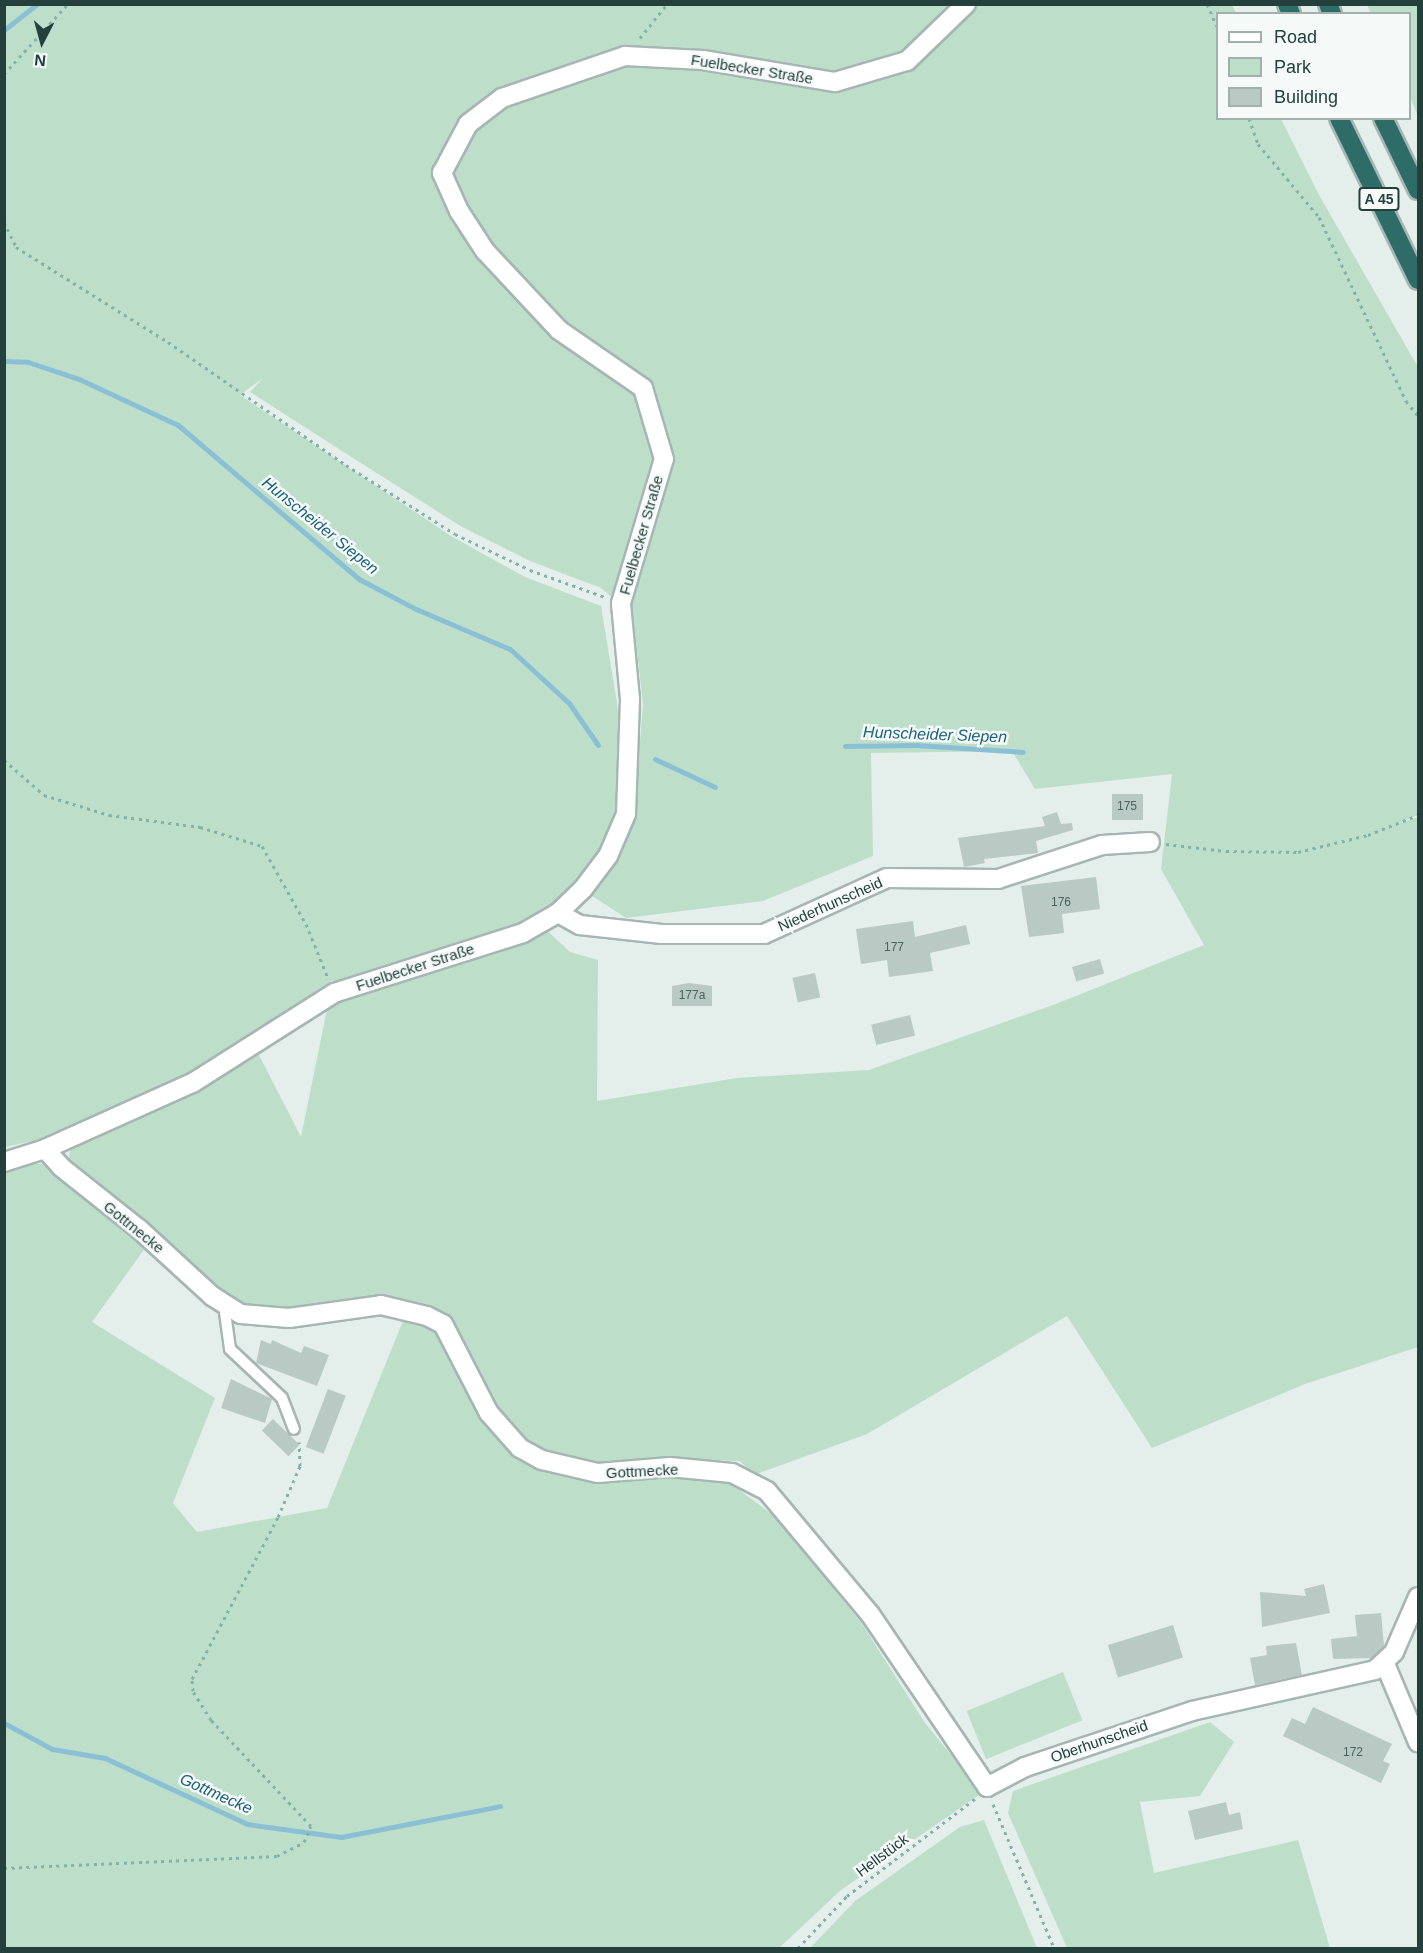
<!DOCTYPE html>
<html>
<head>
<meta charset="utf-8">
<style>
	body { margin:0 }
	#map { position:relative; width:1423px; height:1953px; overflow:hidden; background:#e4eeeb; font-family:Helvetica,sans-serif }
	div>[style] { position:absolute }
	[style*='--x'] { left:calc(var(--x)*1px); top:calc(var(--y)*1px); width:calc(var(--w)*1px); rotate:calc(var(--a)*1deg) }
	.green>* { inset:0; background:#bddfca; transform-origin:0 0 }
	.stream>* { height:5px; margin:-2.5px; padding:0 2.5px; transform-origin:2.5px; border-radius:2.5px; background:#8bc0d4 }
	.building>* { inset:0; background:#b9c9c4; transform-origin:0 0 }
	.path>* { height:3px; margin-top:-1.5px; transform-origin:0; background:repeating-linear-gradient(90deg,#84b2a9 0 3px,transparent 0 7.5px) }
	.roads { filter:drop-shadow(2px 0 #a6b6b3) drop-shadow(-2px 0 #a6b6b3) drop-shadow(0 2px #a6b6b3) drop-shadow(0 -2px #a6b6b3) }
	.lane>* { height:10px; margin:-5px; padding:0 5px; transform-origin:5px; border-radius:5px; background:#fff }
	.street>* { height:18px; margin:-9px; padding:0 9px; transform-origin:9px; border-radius:9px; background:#fff }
	.highway>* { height:18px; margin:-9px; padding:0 9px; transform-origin:9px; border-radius:9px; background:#2e6d67 }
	span { translate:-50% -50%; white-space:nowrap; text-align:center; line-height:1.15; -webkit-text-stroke:5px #f5faf8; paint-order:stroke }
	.number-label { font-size:12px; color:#48625e }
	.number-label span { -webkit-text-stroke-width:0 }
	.shield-label span { padding:2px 4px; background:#f5faf8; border:2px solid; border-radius:4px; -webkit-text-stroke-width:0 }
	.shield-label { font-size:14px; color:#23403c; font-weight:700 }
	.street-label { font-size:15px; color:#23403c }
	.water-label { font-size:16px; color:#1b627e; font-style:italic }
	.frame { position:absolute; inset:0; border:6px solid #23403c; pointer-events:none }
	.legend { position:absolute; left:1216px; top:12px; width:195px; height:108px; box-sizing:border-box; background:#f5faf8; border:2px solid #a1b0ad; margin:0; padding:8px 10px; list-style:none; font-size:18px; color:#23403c }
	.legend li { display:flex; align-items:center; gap:12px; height:30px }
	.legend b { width:30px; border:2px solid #a1b0ad }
	.north { position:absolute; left:12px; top:12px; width:60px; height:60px; -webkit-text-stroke:4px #f5faf8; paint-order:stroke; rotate:186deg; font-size:16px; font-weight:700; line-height:24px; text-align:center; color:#23403c }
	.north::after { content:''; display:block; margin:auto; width:21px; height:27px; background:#23403c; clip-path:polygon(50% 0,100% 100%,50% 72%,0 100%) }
</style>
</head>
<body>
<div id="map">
	<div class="green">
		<i style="clip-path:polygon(evenodd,5px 5px,1232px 5px,1236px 13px,1218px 14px,1218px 118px,1281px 119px,1319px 195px,1418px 367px,1418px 815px,1395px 825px,1418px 817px,1418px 1347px,1305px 1384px,1152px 1448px,1067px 1316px,867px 1434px,754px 1475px,740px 1461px,669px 1459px,599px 1465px,544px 1454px,525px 1443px,489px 1398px,444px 1313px,427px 1304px,388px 1297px,278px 1311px,249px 1307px,229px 1296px,152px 1228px,67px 1164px,71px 1149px,67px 1146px,256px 1049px,301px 1137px,333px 980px,188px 1076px,56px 1136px,5px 1147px,5px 5px,263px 378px,250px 392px,353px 458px,462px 527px,530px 561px,601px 588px,633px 615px,643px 704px,634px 818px,626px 814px,617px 703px,601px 606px,525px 577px,451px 536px,240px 395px,263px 378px,5px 5px,1012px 751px,1035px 789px,1172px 774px,1161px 869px,1204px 945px,1053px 1005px,869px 1070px,737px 1078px,597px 1101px,598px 960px,570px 952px,540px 924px,583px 890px,626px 918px,763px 901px,873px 856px,871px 753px,1012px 751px)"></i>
		<i style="clip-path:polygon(1367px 5px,1418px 5px,1418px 116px,1410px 97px,1410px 14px,1371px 13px)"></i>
		<i style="clip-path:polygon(23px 1162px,42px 1164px,148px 1244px,92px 1322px,215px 1398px,173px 1503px,197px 1532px,327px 1508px,405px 1316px,435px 1333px,450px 1352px,489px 1428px,534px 1467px,592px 1480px,669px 1474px,730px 1483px,774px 1516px,862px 1624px,925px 1723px,982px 1793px,841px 1890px,779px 1948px,5px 1948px,4px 1166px)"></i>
		<i style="left:1063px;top:1672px;width:52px;height:104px;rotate:68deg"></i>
		<i style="clip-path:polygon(1210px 1722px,1234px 1742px,1200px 1796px,1140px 1802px,1154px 1873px,1298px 1840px,1330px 1948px,1067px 1948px,1008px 1813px,1013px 1791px)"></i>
		<i style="clip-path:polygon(984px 1820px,1037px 1948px,810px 1948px,855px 1901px,960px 1827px)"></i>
	</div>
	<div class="stream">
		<i style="--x:4;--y:30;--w:42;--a:-38.2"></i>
		<i style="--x:4;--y:361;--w:24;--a:2"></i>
		<i style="--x:28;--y:362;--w:54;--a:18.4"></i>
		<i style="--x:79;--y:379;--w:109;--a:24.9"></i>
		<i style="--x:178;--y:425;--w:238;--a:40.4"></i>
		<i style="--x:359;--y:579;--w:64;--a:27.8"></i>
		<i style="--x:416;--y:609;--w:102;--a:23.1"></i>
		<i style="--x:510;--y:649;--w:80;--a:42.5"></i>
		<i style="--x:569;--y:703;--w:51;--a:55.4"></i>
		<i style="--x:845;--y:746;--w:71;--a:-0.8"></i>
		<i style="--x:916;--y:745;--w:107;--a:3.7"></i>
		<i style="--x:655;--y:759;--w:66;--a:25"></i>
		<i style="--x:4;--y:1723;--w:55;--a:28.4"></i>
		<i style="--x:52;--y:1749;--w:54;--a:9.6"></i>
		<i style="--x:105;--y:1758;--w:157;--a:24.9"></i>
		<i style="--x:247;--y:1824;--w:95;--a:7.9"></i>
		<i style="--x:341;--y:1837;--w:162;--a:-11"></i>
	</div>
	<div class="building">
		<i style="left:1112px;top:794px;width:31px;height:26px"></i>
		<i style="clip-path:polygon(1057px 812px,1061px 824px,1072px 823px,1073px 830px,1036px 841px,1038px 853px,984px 859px,985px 863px,964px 867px,958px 838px,1045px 826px,1042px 817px)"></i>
		<i style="clip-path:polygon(1096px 877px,1100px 909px,1062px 914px,1064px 933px,1029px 937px,1021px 886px)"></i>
		<i style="clip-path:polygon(913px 921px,915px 937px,966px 925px,970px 944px,930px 953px,933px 971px,889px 977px,887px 960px,861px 964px,856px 929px)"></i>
		<i style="left:1100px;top:959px;width:15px;height:29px;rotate:74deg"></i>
		<i style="left:815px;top:973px;width:25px;height:23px;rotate:78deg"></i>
		<i style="clip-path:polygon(689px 983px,712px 986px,712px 1006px,672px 1006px,672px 986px)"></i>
		<i style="left:910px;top:1015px;width:21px;height:40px;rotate:76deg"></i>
		<i style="clip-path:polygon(261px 1340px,271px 1344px,272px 1340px,301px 1353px,304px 1346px,329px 1355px,317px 1386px,256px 1363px)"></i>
		<i style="clip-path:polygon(231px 1379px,272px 1399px,265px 1423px,221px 1408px)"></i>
		<i style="left:328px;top:1389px;width:19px;height:62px;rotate:21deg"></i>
		<i style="left:273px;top:1419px;width:37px;height:16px;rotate:44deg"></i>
		<i style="clip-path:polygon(1324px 1584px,1330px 1613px,1262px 1627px,1260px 1592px,1306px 1596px,1304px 1589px)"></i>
		<i style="clip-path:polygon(1381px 1613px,1384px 1646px,1372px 1658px,1333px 1659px,1331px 1639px,1357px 1636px,1355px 1615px)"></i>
		<i style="left:1173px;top:1625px;width:34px;height:68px;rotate:73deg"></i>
		<i style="clip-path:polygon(1296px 1643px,1302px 1675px,1255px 1685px,1250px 1658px,1267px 1655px,1266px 1646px)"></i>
		<i style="clip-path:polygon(1313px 1707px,1392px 1744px,1383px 1761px,1390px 1764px,1381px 1783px,1283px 1736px,1292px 1718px,1305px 1724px)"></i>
		<i style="clip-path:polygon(1226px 1802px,1229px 1815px,1240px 1812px,1243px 1829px,1195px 1840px,1188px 1811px)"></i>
	</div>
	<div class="path">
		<i style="--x:1207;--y:4;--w:27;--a:66"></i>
		<i style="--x:640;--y:38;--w:43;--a:-51.5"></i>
		<i style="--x:4;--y:74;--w:95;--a:-47.6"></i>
		<i style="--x:1249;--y:118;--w:28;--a:71"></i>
		<i style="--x:1258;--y:144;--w:95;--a:50.1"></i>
		<i style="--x:1319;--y:217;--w:204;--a:64.7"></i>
		<i style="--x:1406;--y:401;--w:19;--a:51"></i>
		<i style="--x:4;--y:222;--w:28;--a:64"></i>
		<i style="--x:16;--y:247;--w:179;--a:32"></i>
		<i style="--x:168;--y:342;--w:216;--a:34.6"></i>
		<i style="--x:346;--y:465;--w:129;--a:32.3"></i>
		<i style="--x:455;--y:534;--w:83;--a:25.6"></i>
		<i style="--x:530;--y:570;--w:80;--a:19.8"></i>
		<i style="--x:4;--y:760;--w:53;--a:41.2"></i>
		<i style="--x:44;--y:795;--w:68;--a:17.1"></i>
		<i style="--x:109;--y:815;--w:92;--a:7.5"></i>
		<i style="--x:200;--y:827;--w:65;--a:17"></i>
		<i style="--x:262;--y:846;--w:90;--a:60.6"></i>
		<i style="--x:306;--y:924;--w:58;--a:67.8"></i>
		<i style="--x:1166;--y:844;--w:60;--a:6.7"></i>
		<i style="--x:1226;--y:851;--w:72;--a:0.8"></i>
		<i style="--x:1298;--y:852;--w:72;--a:-13.7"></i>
		<i style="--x:1368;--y:835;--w:54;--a:-21.8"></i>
		<i style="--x:993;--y:1804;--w:156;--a:67"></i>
		<i style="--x:4;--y:1868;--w:273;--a:-2.5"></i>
		<i style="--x:277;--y:1856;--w:30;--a:-27"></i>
		<i style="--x:304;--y:1842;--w:17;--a:-66"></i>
		<i style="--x:311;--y:1826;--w:146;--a:-133.3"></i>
		<i style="--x:211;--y:1720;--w:34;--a:-122"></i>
		<i style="--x:193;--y:1691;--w:12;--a:-95"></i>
		<i style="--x:192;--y:1679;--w:183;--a:-62"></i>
		<i style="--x:278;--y:1517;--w:56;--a:-66.7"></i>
		<i style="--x:300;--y:1466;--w:24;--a:-92"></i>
		<i style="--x:798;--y:1948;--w:71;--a:-46.7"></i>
		<i style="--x:847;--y:1896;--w:161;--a:-37.2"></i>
	</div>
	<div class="roads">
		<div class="lane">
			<i style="--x:224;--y:1305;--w:44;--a:82.2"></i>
			<i style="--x:230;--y:1349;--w:71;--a:43.3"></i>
			<i style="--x:282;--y:1398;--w:33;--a:69"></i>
		</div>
		<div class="street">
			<i style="--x:558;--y:913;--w:25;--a:29"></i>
			<i style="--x:580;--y:925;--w:82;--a:6.3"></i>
			<i style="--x:662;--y:934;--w:102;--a:0"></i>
			<i style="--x:764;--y:934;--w:135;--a:-24.5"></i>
			<i style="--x:887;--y:878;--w:111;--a:0.5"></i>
			<i style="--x:998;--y:879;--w:109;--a:-18.1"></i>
			<i style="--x:1102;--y:845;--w:48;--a:-3.6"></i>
			<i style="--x:45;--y:1149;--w:24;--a:48"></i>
			<i style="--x:61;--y:1167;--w:100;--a:38.5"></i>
			<i style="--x:139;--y:1229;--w:99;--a:42.5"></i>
			<i style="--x:212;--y:1296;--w:34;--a:32"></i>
			<i style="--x:241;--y:1314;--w:48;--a:4.8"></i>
			<i style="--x:289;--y:1318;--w:93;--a:-8"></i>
			<i style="--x:381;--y:1305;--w:47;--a:13.4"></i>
			<i style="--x:427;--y:1316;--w:18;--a:27"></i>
			<i style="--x:443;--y:1324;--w:100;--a:62.7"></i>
			<i style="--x:489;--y:1413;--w:47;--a:48.5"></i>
			<i style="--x:520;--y:1448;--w:25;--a:29"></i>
			<i style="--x:542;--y:1460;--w:57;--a:13.1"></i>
			<i style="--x:598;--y:1473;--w:72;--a:-4.8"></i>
			<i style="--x:670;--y:1467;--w:62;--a:5.5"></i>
			<i style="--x:732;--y:1473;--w:39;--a:27"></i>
			<i style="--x:767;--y:1491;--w:160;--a:50.1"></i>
			<i style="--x:870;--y:1614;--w:209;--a:55.9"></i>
			<i style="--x:987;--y:1787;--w:43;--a:-27.8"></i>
			<i style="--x:1025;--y:1767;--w:176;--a:-18.5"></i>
			<i style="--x:1192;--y:1711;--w:188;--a:-12.6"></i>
			<i style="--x:1375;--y:1670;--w:26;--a:-43"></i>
			<i style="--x:1394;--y:1652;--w:60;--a:-66.4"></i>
			<i style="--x:4;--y:1162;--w:43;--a:-17.6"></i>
			<i style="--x:45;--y:1149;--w:163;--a:-24.2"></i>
			<i style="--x:194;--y:1082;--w:166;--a:-32.4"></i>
			<i style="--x:334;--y:993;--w:198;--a:-17.6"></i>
			<i style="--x:523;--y:933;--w:40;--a:-29.7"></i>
			<i style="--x:558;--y:913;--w:35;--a:-44"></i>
			<i style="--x:583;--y:889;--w:41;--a:-52.9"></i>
			<i style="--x:608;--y:856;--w:46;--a:-66.8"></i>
			<i style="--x:626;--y:814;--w:115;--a:-88"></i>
			<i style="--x:630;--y:699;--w:96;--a:-95.4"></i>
			<i style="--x:621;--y:603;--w:150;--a:-73.4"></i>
			<i style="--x:664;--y:459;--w:74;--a:-106.5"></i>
			<i style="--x:643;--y:388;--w:102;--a:-145.4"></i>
			<i style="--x:559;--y:330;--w:108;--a:-133.1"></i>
			<i style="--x:485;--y:251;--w:48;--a:-123"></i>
			<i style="--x:459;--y:211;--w:42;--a:-114.1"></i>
			<i style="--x:442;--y:173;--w:55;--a:-62"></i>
			<i style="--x:468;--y:124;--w:43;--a:-37.4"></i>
			<i style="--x:502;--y:98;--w:130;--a:-18.9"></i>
			<i style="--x:625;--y:56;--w:78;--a:2.9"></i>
			<i style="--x:703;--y:60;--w:134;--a:9.5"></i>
			<i style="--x:835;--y:82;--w:75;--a:-16.3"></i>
			<i style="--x:907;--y:61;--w:82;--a:-44"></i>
			<i style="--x:1385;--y:1664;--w:85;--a:67.1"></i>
		</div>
		<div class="highway">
			<i style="--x:1287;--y:4;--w:11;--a:68"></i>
			<i style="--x:1328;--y:4;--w:11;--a:68"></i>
			<i style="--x:1339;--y:118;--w:180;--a:64"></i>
			<i style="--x:1383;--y:118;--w:80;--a:64.1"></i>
		</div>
	</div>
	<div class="number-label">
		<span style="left:1127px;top:807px">175</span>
		<span style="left:1061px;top:903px">176</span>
		<span style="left:894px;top:948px">177</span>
		<span style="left:692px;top:996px">177a</span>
		<span style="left:1353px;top:1753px">172</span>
	</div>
	<div class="shield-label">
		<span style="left:1379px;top:199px">A 45</span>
	</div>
	<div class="street-label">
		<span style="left:752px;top:69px;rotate:9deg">Fuelbecker Straße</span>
		<span style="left:641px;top:535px;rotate:-74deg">Fuelbecker Straße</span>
		<span style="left:830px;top:904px;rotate:-24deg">Niederhunscheid</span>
		<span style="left:415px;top:967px;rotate:-18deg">Fuelbecker Straße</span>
		<span style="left:134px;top:1227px;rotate:39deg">Gottmecke</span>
		<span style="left:642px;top:1471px;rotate:-3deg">Gottmecke</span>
		<span style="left:1099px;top:1741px;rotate:-19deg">Oberhunscheid</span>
		<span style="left:882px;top:1855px;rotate:-37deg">Hellstück</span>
	</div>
	<div class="water-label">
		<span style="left:320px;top:526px;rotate:39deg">Hunscheider Siepen</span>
		<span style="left:935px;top:735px;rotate:2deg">Hunscheider Siepen</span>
		<span style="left:216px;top:1794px;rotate:24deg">Gottmecke</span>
	</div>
	<div class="frame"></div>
	<ul class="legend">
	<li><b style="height:8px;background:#fff"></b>Road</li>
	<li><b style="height:16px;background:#bddfca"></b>Park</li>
	<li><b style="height:16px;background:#b9c9c4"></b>Building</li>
	</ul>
	<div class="north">N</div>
</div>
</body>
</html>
